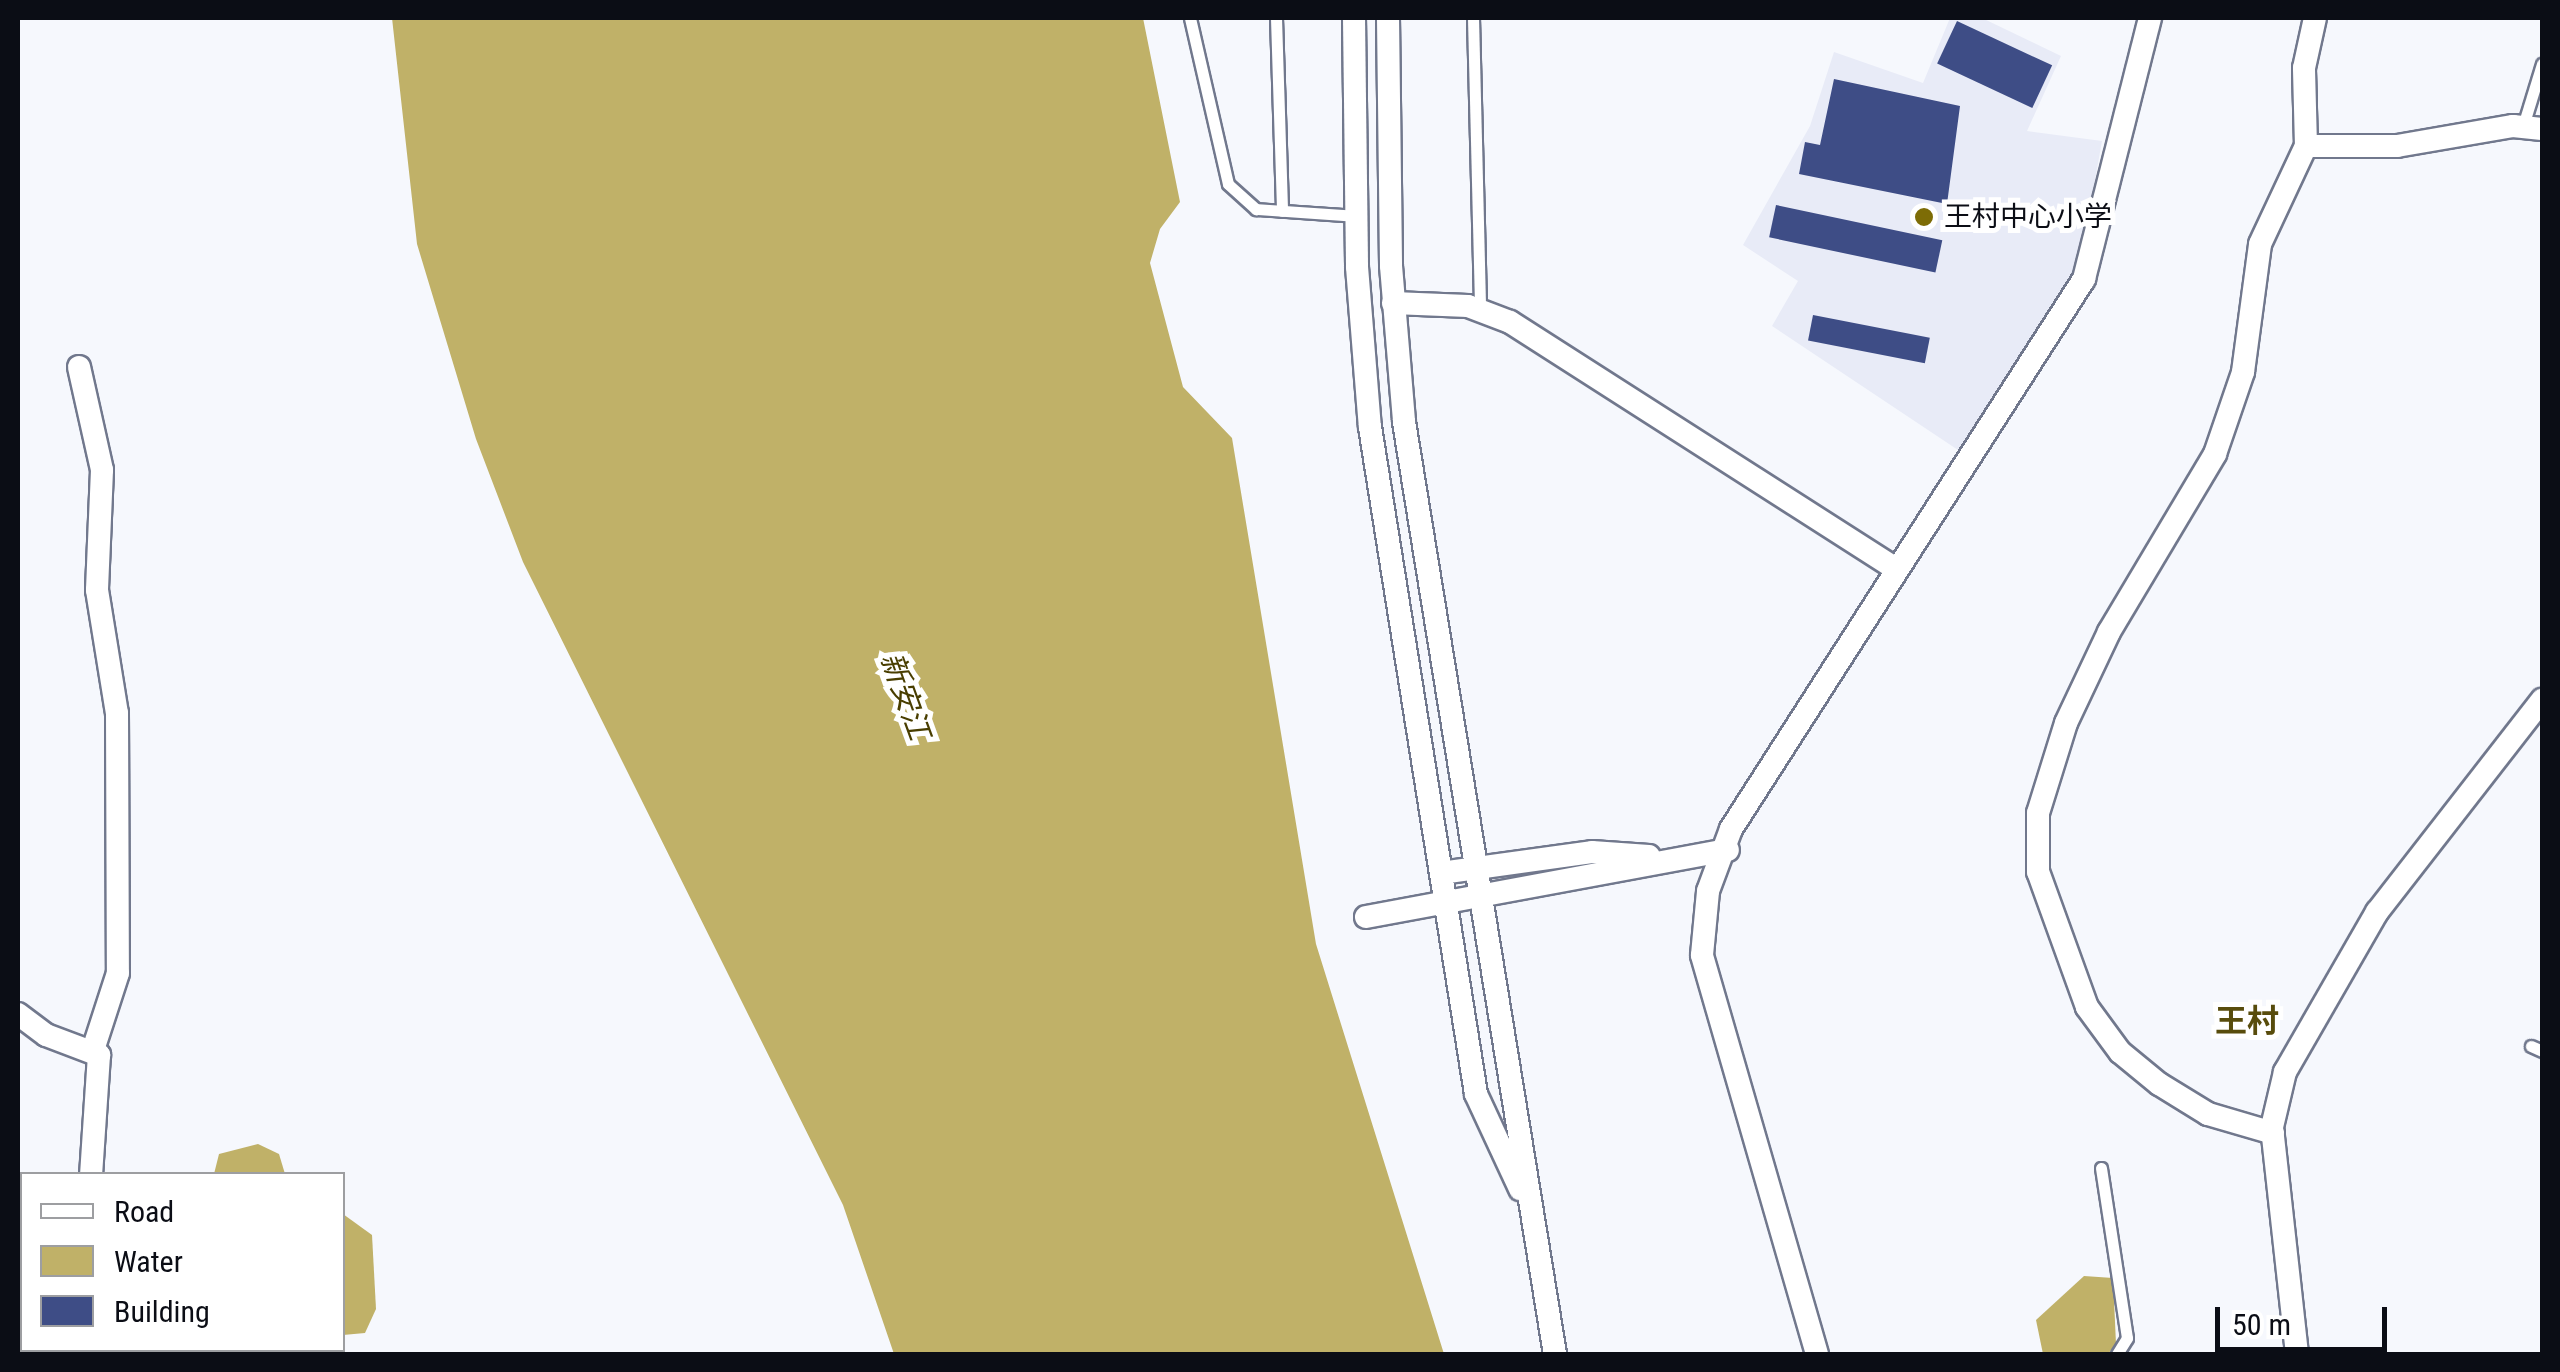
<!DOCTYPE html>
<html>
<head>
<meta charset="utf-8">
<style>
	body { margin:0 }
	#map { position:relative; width:2560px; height:1372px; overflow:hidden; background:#f6f8fd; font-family:"Roboto Condensed","Noto Sans SC",sans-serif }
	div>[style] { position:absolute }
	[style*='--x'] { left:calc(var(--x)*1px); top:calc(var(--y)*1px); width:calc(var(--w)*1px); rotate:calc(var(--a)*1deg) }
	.built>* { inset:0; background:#e8ebf7 }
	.water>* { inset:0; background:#c0b168 }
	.building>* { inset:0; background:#3e4d86; transform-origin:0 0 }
	.roads { filter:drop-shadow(2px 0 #71788d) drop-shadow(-2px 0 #71788d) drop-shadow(0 2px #71788d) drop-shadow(0 -2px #71788d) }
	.lane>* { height:11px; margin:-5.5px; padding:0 5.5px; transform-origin:5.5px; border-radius:5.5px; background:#fff }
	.street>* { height:22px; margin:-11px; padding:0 11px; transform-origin:11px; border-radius:11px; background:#fff }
	.dots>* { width:28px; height:28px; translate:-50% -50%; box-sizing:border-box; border:5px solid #fff; border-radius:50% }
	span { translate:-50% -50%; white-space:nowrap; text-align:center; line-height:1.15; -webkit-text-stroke:10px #fff; paint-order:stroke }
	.poi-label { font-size:28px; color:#0b0d15 }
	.left { translate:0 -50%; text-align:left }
	.water-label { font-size:30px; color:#493e00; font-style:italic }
	.quarter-label { font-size:32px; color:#584c0c; font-weight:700 }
	.frame { position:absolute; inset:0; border:20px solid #0b0d15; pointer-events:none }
	.legend { position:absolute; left:20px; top:1172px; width:325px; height:180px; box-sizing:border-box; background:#fff; border:2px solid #9d9ea1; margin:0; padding:12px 18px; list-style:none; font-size:30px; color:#0b0d15 }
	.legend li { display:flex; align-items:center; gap:20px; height:50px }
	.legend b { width:50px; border:2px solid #9d9ea1 }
	.scale { position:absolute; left:2215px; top:1307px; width:172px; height:45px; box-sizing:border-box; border:5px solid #0b0d15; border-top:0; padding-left:12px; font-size:30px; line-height:35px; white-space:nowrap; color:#0b0d15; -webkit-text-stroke:8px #fff; paint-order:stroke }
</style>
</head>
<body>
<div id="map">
	<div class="built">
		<i style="clip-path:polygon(1950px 18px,1982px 18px,2061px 56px,2027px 131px,2102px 141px,2078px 275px,1958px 450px,1772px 326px,1798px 281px,1743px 245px,1810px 126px,1834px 52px,1923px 83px)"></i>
	</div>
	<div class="water">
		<i style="clip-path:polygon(392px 18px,1143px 18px,1180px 202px,1160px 229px,1150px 263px,1183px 387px,1232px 438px,1316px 944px,1444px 1354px,894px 1354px,843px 1205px,523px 562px,476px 439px,417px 244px)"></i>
		<i style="clip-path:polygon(258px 1144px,279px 1154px,285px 1174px,214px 1174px,219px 1154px)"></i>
		<i style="clip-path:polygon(343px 1214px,372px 1235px,376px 1309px,365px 1333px,343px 1335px)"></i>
		<i style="clip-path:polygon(2084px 1276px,2113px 1278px,2116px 1344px,2108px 1354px,2043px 1354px,2036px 1320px)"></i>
	</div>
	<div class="building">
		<i style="left:1957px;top:21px;width:105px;height:47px;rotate:25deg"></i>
		<i style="clip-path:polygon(1834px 79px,1960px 106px,1947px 204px,1799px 174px,1805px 142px,1820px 145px)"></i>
		<i style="left:1776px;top:205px;width:170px;height:33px;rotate:12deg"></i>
		<i style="left:1813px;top:315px;width:119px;height:26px;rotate:11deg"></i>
	</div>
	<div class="roads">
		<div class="lane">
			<i style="--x:1190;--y:18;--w:170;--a:77.1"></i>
			<i style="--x:1228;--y:184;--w:38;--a:42"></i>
			<i style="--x:1256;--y:209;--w:100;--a:4"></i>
			<i style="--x:1276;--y:18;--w:193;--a:88.2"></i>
			<i style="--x:1473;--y:18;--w:293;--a:88.6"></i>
			<i style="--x:2523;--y:126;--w:65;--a:-73"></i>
			<i style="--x:2531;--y:1046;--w:12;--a:24"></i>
			<i style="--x:2101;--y:1168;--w:172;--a:81.3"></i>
			<i style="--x:2127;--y:1338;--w:19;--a:122"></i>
		</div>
		<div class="street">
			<i style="--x:1354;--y:18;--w:249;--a:89.3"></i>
			<i style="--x:1357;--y:267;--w:161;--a:85.4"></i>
			<i style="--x:1370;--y:427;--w:675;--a:80.97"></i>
			<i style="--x:1476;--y:1094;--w:105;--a:65.1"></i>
			<i style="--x:1388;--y:18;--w:248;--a:89.3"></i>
			<i style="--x:1391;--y:266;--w:157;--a:85.2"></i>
			<i style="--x:1404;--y:422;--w:944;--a:80.8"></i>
			<i style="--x:2306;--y:146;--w:91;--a:0"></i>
			<i style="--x:2397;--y:146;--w:118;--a:-9.8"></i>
			<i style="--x:2513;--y:126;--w:29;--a:6"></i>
			<i style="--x:1393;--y:303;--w:75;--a:2.3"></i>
			<i style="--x:1468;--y:306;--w:45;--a:20.9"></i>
			<i style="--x:1510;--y:322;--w:458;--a:32.6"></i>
			<i style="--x:79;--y:367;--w:106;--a:77.4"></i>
			<i style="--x:102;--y:470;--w:120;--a:92.4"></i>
			<i style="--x:97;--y:590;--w:125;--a:80.8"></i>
			<i style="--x:117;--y:713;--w:260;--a:89.8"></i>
			<i style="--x:118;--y:973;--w:81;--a:108"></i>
			<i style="--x:1441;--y:873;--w:152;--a:-7.9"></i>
			<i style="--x:1592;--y:852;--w:57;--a:4"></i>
			<i style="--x:1366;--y:917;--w:368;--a:-10.5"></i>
			<i style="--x:18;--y:1014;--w:35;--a:37"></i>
			<i style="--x:46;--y:1035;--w:57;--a:20.7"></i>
			<i style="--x:99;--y:1055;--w:119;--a:93.8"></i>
			<i style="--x:2273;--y:1133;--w:68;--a:-163.7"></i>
			<i style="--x:2208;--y:1114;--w:57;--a:-148.5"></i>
			<i style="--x:2159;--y:1084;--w:50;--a:-140.6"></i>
			<i style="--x:2120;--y:1052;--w:56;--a:-126.3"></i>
			<i style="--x:2087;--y:1007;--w:144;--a:-109.9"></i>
			<i style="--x:2038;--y:872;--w:59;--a:-90"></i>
			<i style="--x:2038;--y:813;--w:94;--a:-72.7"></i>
			<i style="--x:2066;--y:723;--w:101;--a:-64.7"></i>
			<i style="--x:2109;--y:632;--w:207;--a:-59.2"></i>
			<i style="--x:2215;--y:454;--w:87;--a:-71.1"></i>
			<i style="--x:2243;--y:372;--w:129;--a:-82.4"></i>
			<i style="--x:2260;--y:244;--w:108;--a:-64.9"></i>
			<i style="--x:2306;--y:146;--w:78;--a:-91.5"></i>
			<i style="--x:2304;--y:68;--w:51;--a:-77.6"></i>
			<i style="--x:118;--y:1350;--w:4;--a:76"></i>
			<i style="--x:1817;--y:1354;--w:415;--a:-106.1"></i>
			<i style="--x:1702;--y:955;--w:64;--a:-84.6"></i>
			<i style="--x:1708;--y:891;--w:66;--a:-69.6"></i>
			<i style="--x:1731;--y:829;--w:654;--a:-57.31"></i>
			<i style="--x:2084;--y:279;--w:269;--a:-75.8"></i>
			<i style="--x:2297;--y:1354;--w:228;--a:-96.3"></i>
			<i style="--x:2272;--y:1127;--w:57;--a:-76.7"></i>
			<i style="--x:2285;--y:1072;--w:185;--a:-60.1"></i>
			<i style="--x:2377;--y:912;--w:269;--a:-52.1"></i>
		</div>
	</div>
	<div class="dots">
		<i style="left:1924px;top:217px;background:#7d6c06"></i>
	</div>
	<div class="poi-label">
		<span class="left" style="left:1944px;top:217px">王村中心小学</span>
	</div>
	<div class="water-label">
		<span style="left:905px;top:696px;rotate:70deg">新安江</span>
	</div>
	<div class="quarter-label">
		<span style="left:2247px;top:1021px">王村</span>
	</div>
	<div class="frame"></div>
	<ul class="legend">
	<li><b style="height:12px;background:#fff"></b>Road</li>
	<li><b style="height:28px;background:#c0b168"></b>Water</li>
	<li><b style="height:28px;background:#3e4d86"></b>Building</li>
	</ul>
	<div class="scale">50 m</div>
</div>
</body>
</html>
